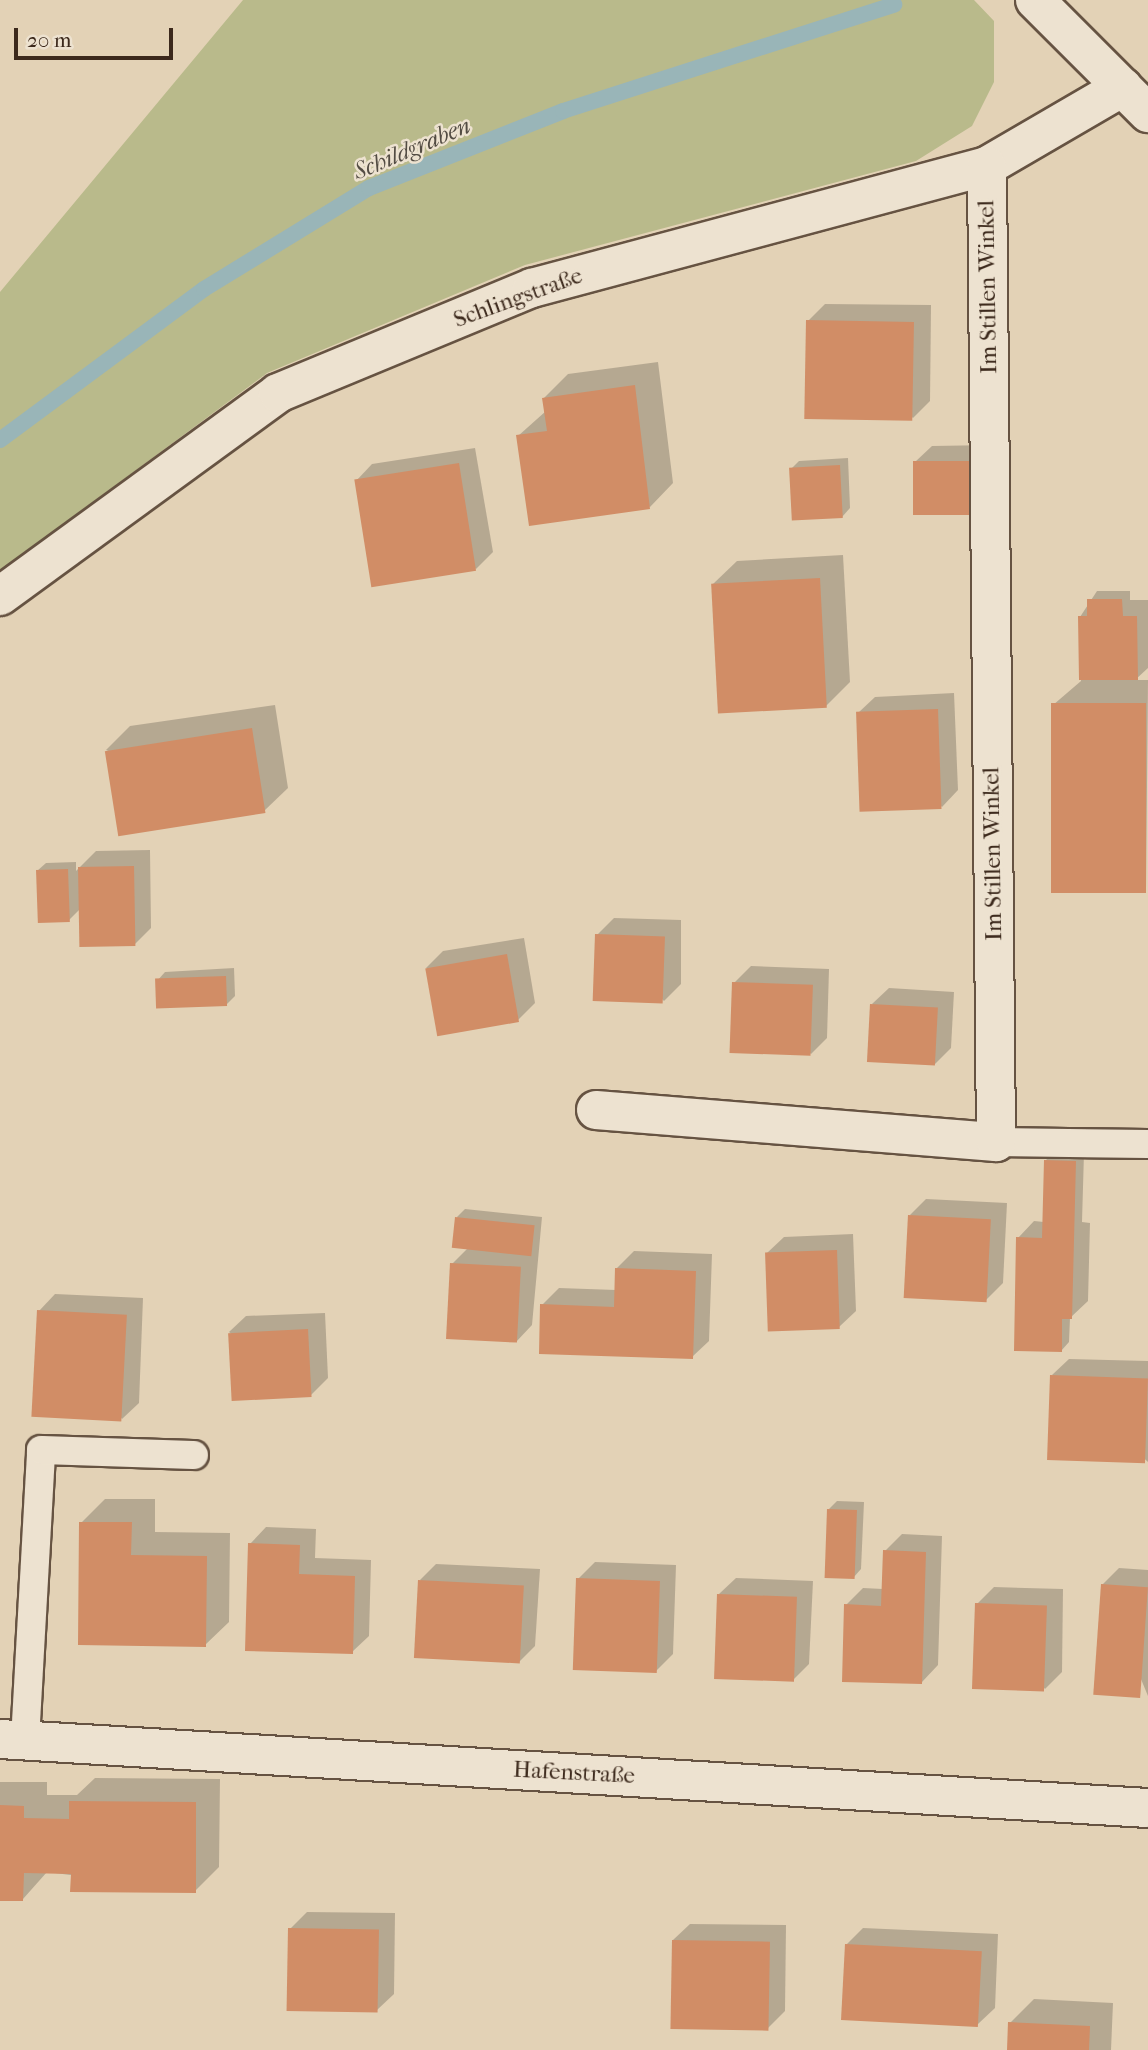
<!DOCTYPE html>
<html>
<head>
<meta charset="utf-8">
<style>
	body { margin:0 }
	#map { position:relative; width:1148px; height:2050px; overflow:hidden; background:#e3d2b6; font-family:"IM FELL French Canon",serif }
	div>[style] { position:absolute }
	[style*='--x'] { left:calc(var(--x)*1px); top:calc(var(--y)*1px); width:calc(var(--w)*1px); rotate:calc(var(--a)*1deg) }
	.green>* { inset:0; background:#b9ba8b }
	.shadow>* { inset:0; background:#0003 }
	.stream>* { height:16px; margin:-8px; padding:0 8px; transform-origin:8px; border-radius:8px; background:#99b5b8 }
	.building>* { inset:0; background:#d18d66; transform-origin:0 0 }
	.roads { filter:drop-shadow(2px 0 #665342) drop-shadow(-2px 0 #665342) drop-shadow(0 2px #665342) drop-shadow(0 -2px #665342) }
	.service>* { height:28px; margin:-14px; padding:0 14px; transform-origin:14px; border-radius:14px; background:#ede2d0 }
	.minor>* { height:38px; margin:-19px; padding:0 19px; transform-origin:19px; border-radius:19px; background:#ede2d0 }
	.secondary>* { height:38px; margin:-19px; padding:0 19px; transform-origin:19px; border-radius:19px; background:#ede2d0 }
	span { translate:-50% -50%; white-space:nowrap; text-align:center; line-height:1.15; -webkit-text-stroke:5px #ede2d0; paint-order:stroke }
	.street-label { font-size:23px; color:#3c291c }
	.water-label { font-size:24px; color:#534c43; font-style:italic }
	.scale { position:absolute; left:14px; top:28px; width:159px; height:32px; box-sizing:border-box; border:4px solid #3c291c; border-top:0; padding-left:9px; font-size:21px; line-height:24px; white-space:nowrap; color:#3c291c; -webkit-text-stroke:5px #ede2d0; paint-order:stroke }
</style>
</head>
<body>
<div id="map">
	<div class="green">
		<i style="clip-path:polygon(243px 0,974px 0,994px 21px,994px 82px,972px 126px,916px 161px,525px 265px,267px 373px,0 571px,0 292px)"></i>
	</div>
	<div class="shadow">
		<i style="clip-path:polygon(825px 304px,931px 305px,930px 401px,913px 418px,808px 321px)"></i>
		<i style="clip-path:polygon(658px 362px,673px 483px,650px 507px,518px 436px,546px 411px,544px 398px,568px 374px)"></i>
		<i style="clip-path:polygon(992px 445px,976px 514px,915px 462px,932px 446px)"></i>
		<i style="clip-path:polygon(475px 448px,493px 552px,476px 569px,356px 481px,372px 464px)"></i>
		<i style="clip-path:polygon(848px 458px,850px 508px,842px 517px,791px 469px,799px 461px)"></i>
		<i style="clip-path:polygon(843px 555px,850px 682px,826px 706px,713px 584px,737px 561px)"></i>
		<i style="clip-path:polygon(1097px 591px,1130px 591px,1130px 600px,1148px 600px,1148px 668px,1135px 680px,1148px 680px,1146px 892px,1053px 705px,1081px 681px,1080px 617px)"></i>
		<i style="clip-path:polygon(954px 693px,958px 790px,942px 807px,858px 713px,875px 697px)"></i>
		<i style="clip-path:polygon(275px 705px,288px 788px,264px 811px,106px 750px,130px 726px)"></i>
		<i style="clip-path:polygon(150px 850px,151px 928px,134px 945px,80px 909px,69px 920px,37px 871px,46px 863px,76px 862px,76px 871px,96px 851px)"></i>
		<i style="clip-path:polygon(614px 918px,681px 920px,681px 984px,664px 1001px,597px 935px)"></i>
		<i style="clip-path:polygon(524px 938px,535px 1003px,518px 1020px,426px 968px,443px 951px)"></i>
		<i style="clip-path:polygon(751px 966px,829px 969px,827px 1038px,811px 1054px,734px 983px)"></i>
		<i style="clip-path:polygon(234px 968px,235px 996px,227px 1004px,157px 981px,165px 972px)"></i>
		<i style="clip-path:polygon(889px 988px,954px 992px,951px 1048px,934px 1065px,872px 1004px)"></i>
		<i style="clip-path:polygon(1054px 1152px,1084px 1153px,1082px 1222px,1090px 1223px,1088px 1301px,1070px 1318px,1069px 1342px,1061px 1351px,1018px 1238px,1034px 1221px,1044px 1222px,1045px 1161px)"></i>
		<i style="clip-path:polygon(926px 1199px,1007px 1203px,1003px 1283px,986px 1300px,910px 1215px)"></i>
		<i style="clip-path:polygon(465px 1209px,542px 1217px,532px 1325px,516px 1342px,452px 1264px,468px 1248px,457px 1217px)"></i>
		<i style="clip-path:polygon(853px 1234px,856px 1311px,839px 1327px,767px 1253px,784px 1237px)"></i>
		<i style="clip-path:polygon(634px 1251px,712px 1254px,709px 1341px,692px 1357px,542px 1305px,559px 1288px,616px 1290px,617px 1268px)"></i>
		<i style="clip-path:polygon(55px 1294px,143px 1298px,139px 1403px,122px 1419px,39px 1311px)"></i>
		<i style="clip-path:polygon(325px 1313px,328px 1378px,311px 1395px,229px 1332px,246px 1316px)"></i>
		<i style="clip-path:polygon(1069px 1359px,1148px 1361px,1148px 1462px,1052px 1375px)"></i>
		<i style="clip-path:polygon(105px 1499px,155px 1499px,155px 1532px,230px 1533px,229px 1622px,205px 1645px,81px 1523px)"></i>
		<i style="clip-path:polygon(837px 1501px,864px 1502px,861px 1569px,853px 1578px,829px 1509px)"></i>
		<i style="clip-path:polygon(266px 1527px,316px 1529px,315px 1558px,371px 1560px,369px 1636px,352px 1652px,250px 1544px)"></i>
		<i style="clip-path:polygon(902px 1534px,942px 1536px,938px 1665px,922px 1682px,846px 1605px,863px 1588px,883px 1589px,885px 1551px)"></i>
		<i style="clip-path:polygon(595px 1562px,676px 1565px,673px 1654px,656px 1671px,578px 1579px)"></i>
		<i style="clip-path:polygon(436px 1564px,540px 1569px,535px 1646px,519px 1662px,420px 1580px)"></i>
		<i style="clip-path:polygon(1119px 1568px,1148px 1570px,1148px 1696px,1102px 1585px)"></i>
		<i style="clip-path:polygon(736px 1578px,813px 1581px,809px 1664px,792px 1681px,719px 1594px)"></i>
		<i style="clip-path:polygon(994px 1587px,1063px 1589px,1062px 1672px,1045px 1689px,977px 1604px)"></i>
		<i style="clip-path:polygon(95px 1778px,220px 1779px,219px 1867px,195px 1891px,47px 1872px,23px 1899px,0 1899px,0 1782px,47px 1782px,47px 1795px,77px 1795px)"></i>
		<i style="clip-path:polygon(307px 1912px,395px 1913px,394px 1994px,377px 2010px,290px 1929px)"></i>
		<i style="clip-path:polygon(690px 1924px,786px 1925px,785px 2011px,768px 2028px,673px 1940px)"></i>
		<i style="clip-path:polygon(863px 1928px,998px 1934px,995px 2008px,978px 2024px,846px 1945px)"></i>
		<i style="clip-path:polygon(1034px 1999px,1113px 2003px,1111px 2050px,1009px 2050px,1010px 2023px)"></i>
	</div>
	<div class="stream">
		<i style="--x:0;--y:440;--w:254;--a:-36.5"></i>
		<i style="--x:204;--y:289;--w:193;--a:-31.5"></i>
		<i style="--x:369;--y:188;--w:209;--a:-21.6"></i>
		<i style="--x:563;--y:111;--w:348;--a:-17.8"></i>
	</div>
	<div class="building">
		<i style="left:806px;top:320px;width:108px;height:99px;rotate:1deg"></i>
		<i style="clip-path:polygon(635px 385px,650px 509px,529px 526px,516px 435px,547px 431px,542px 398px)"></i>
		<i style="left:976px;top:461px;width:54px;height:63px;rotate:90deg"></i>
		<i style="left:459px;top:463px;width:109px;height:106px;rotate:81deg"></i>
		<i style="left:840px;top:465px;width:53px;height:51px;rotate:87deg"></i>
		<i style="left:820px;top:578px;width:130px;height:109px;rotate:87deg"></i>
		<i style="clip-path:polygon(1087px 599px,1122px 599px,1123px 616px,1137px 616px,1138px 680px,1079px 680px,1078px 616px,1087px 616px)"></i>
		<i style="left:1146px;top:703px;width:190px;height:95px;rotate:90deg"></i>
		<i style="left:938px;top:709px;width:100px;height:82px;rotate:88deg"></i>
		<i style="left:252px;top:728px;width:86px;height:149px;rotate:81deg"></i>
		<i style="left:134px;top:866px;width:80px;height:56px;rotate:89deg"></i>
		<i style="left:68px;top:869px;width:53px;height:32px;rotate:88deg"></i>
		<i style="left:595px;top:934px;width:70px;height:67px;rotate:2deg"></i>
		<i style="left:507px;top:954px;width:69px;height:83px;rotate:80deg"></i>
		<i style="left:226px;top:976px;width:30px;height:71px;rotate:88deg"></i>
		<i style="left:732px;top:982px;width:81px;height:71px;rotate:2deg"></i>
		<i style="left:870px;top:1004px;width:68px;height:58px;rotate:3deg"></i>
		<i style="clip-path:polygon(1044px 1160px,1076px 1161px,1072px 1319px,1062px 1319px,1062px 1352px,1014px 1351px,1016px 1237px,1042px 1238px)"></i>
		<i style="left:908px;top:1215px;width:83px;height:83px;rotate:3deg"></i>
		<i style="left:455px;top:1217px;width:80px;height:31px;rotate:6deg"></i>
		<i style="left:837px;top:1250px;width:79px;height:72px;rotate:88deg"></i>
		<i style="left:450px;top:1263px;width:71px;height:76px;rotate:3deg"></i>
		<i style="clip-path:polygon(615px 1268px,696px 1271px,693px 1359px,539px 1354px,540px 1304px,614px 1307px)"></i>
		<i style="left:37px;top:1310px;width:90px;height:107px;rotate:3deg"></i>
		<i style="left:308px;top:1329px;width:68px;height:80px;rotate:87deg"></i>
		<i style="left:1050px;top:1375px;width:98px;height:85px;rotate:2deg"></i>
		<i style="left:827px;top:1509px;width:30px;height:69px;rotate:2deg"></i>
		<i style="clip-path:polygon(79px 1522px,132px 1522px,131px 1555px,207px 1556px,206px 1647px,78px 1645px)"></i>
		<i style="clip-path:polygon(248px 1543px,300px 1545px,299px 1574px,355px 1576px,353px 1654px,245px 1651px)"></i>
		<i style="clip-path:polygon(883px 1550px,926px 1552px,922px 1684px,842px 1682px,844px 1604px,881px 1606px)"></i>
		<i style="left:576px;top:1578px;width:84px;height:92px;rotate:2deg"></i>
		<i style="left:418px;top:1580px;width:106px;height:78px;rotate:3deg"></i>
		<i style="left:1101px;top:1584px;width:47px;height:111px;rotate:4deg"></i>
		<i style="left:717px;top:1594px;width:80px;height:85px;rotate:2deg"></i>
		<i style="left:975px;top:1603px;width:72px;height:86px;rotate:2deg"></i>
		<i style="clip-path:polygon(69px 1801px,196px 1802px,196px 1893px,70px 1892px,71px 1874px,24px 1873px,23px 1901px,0 1901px,0 1805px,24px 1806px,24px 1818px,69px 1819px)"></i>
		<i style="left:288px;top:1928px;width:91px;height:83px;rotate:1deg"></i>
		<i style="left:672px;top:1940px;width:98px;height:89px;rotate:1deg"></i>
		<i style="left:845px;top:1944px;width:137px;height:76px;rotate:3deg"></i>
		<i style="clip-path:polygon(1008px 2022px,1090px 2026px,1089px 2050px,1007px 2050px)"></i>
	</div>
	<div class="roads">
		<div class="service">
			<i style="--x:996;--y:1142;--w:152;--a:0.8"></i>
			<i style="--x:25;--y:1740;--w:290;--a:-86.8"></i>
			<i style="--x:41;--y:1450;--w:153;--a:1.9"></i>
		</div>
		<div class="minor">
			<i style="--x:0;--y:596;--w:344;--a:-36.1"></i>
			<i style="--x:278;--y:393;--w:275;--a:-22.5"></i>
			<i style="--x:532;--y:288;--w:471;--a:-15"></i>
			<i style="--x:987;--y:166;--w:157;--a:-30.2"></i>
			<i style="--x:596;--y:1110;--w:401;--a:4.6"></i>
			<i style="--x:996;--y:1142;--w:976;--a:-90.53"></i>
			<i style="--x:0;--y:1739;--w:1150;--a:3.44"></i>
		</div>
		<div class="secondary">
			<i style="--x:1035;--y:0;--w:160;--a:45"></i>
		</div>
	</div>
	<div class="street-label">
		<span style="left:988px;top:287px;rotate:-91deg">Im Stillen Winkel</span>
		<span style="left:518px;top:298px;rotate:-20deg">Schlingstraße</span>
		<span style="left:993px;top:854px;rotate:-91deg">Im Stillen Winkel</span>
		<span style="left:574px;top:1773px;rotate:3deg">Hafenstraße</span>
	</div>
	<div class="water-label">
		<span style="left:412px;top:149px;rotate:-23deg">Schildgraben</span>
	</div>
	<div class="scale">20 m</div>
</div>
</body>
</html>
